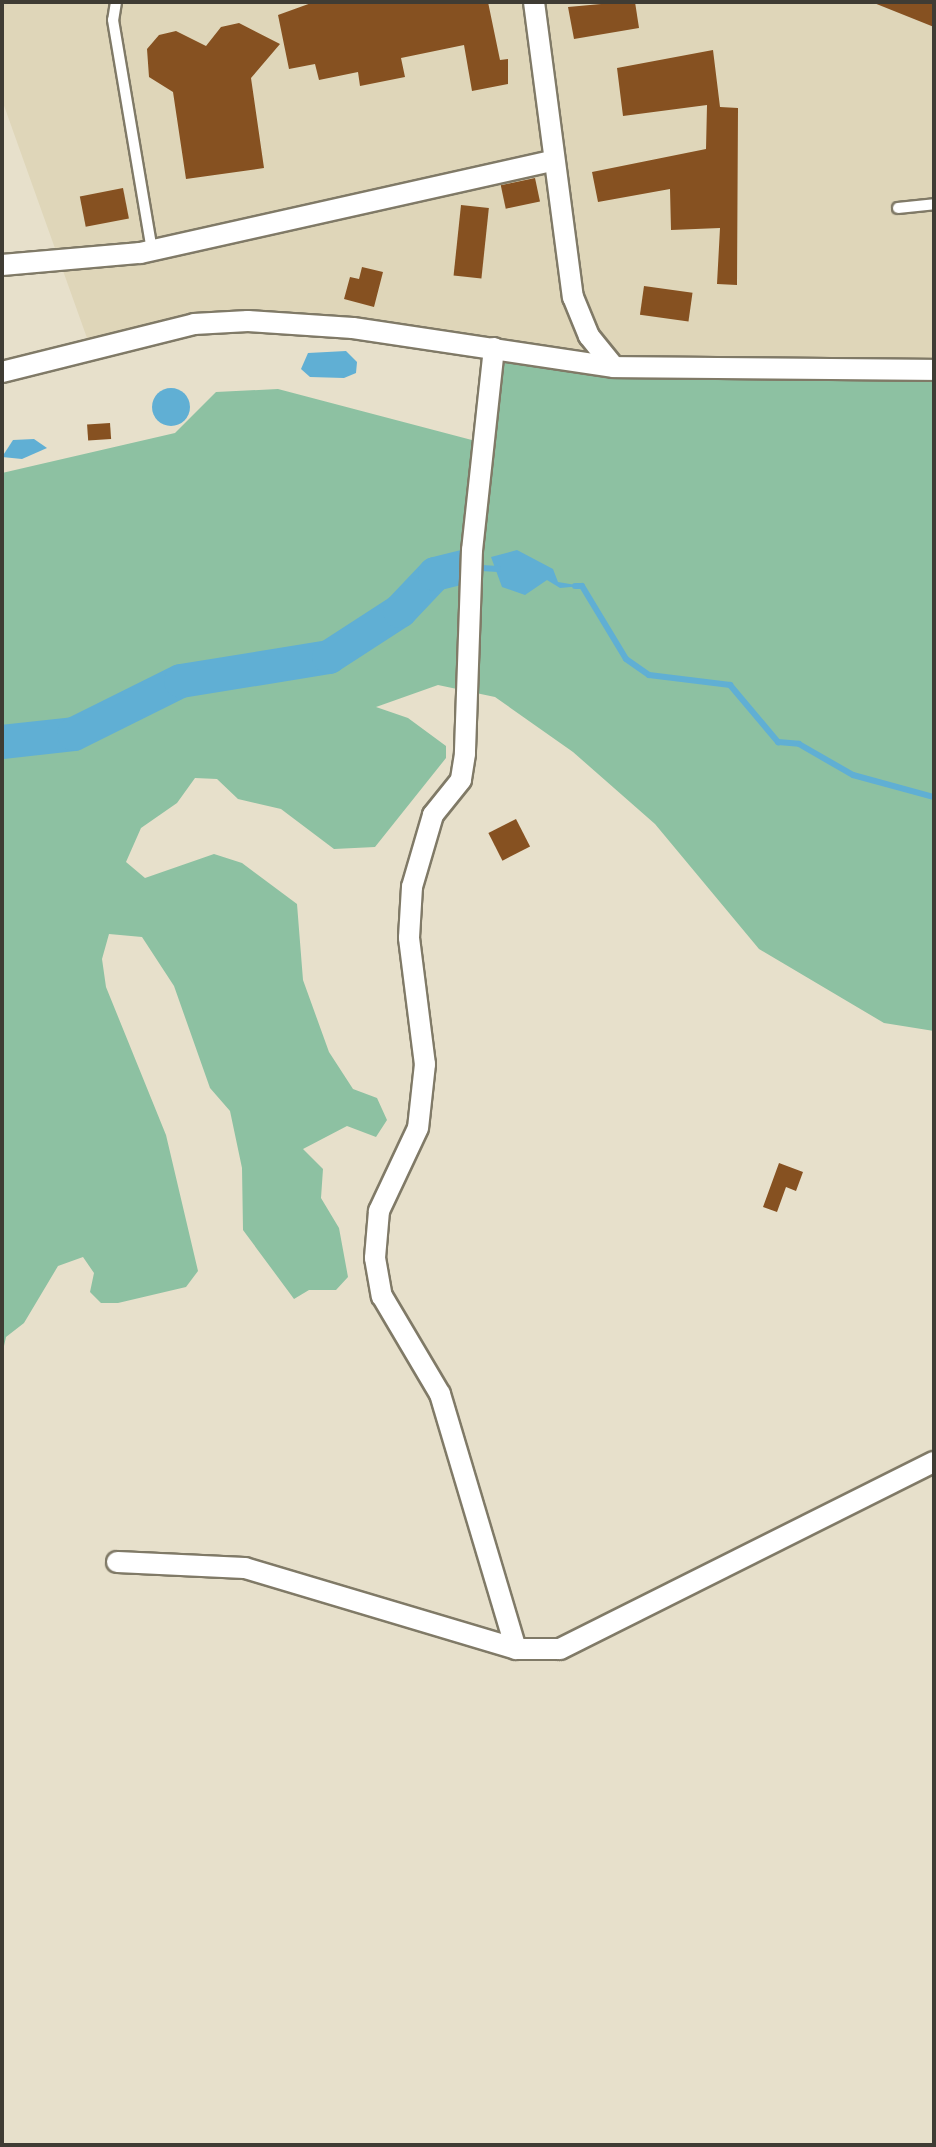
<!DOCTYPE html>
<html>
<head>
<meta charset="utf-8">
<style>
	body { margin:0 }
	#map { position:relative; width:936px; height:2147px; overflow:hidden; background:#e7e0cb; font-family:"Varela Round",sans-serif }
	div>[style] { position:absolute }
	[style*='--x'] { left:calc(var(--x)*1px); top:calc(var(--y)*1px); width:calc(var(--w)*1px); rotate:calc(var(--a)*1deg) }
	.built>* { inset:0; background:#dfd6b9 }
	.green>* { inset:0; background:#8dc1a2 }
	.water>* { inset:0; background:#60afd4 }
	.round { border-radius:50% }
	.stream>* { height:6px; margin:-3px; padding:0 3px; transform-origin:3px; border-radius:3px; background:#60afd4 }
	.river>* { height:34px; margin:-17px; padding:0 17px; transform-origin:17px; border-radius:17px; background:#60afd4 }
	.building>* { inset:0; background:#865121; transform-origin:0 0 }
	.roads { filter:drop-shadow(2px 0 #807a67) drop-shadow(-2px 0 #807a67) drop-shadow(0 2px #807a67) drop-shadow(0 -2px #807a67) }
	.service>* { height:10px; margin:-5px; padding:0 5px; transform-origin:5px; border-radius:5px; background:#fff }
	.minor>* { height:20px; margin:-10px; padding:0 10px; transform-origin:10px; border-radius:10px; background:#fff }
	span { translate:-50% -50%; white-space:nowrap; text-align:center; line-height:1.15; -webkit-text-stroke:8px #fff; paint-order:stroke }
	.frame { position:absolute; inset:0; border:4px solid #3f3c34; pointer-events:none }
</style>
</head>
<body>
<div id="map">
	<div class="built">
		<i style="clip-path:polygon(2px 2px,934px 2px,934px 364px,628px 360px,226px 317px,87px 338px,2px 100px)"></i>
	</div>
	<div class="green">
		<i style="clip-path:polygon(498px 344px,605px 362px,934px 364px,934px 1031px,884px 1023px,759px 949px,655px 824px,573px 752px,495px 697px,438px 685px,376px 707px,408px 718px,446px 746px,446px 758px,375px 847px,334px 849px,281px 809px,238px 799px,217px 779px,195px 778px,177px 803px,141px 828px,126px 862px,145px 878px,214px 854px,242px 863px,297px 904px,303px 980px,329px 1052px,353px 1089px,377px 1098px,387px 1120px,376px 1137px,347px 1126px,303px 1149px,323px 1169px,321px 1198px,339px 1228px,348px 1277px,336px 1290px,309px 1290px,294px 1299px,243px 1230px,242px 1168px,230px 1111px,210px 1088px,174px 986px,142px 937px,109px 934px,102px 959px,106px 987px,166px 1135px,198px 1271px,186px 1287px,118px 1303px,101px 1303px,90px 1292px,94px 1273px,83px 1257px,58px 1266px,24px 1323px,6px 1337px,2px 1355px,2px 473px,175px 433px,216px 392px,278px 389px,487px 444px)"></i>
	</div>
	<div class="water">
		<i style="clip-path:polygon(346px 351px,357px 362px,356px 373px,344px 378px,310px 377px,301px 369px,308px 353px)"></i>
		<i class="round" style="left:152px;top:388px;width:38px;height:38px"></i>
		<i style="clip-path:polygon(34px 439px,47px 448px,22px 459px,2px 457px,13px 440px)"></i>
		<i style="clip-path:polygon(517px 550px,553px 569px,558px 582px,582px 586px,560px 588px,547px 580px,525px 595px,502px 587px,491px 557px)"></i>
	</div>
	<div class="stream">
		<i style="--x:482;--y:568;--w:16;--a:4"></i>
		<i style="--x:575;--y:586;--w:7;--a:0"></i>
		<i style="--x:582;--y:586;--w:85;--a:58.9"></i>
		<i style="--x:626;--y:659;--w:28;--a:35"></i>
		<i style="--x:649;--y:675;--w:82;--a:7"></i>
		<i style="--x:730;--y:685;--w:75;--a:49.9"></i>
		<i style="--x:778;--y:742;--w:21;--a:5"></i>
		<i style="--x:799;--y:744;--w:62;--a:29.9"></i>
		<i style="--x:853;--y:775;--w:84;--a:15.2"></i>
	</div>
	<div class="river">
		<i style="--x:2;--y:742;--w:72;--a:-6.3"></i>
		<i style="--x:74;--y:734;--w:119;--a:-26.4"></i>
		<i style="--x:181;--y:681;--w:150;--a:-9.2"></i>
		<i style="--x:329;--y:657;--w:85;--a:-32.9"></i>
		<i style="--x:400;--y:611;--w:51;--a:-46.6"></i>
		<i style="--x:435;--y:574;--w:29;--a:-14"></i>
	</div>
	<div class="building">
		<i style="clip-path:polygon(314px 2px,488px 2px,500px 60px,508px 59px,508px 84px,472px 91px,464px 45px,401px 58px,405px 77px,360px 86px,358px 72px,319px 80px,315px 64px,289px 69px,278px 15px)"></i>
		<i style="clip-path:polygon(623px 2px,635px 2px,639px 28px,574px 39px,568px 7px)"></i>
		<i style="clip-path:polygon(934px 2px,934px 27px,874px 3px,874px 2px)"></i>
		<i style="clip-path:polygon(239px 23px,280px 44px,251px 78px,264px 168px,186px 179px,173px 92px,149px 77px,147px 49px,159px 35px,176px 31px,206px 46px,221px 27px)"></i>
		<i style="clip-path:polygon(713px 50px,720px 107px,738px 108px,737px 285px,717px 284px,720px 228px,671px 230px,670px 189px,598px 202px,592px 172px,706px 149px,707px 105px,623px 116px,617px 68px)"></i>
		<i style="left:535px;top:178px;width:24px;height:35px;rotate:78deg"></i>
		<i style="left:123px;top:188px;width:31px;height:44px;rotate:79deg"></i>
		<i style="left:461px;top:205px;width:28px;height:71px;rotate:6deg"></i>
		<i style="clip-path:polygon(362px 267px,383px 272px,374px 307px,344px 299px,350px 277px,359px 279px)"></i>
		<i style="left:644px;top:286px;width:49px;height:29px;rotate:8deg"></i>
		<i style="left:110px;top:423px;width:16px;height:23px;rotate:86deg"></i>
		<i style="left:516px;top:819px;width:31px;height:31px;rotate:63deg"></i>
		<i style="clip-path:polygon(779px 1163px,803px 1172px,796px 1191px,786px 1187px,777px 1212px,763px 1207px)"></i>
	</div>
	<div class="roads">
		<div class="service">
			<i style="--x:116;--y:2;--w:18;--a:99"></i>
			<i style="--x:113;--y:20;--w:234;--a:80.4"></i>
			<i style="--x:898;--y:208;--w:36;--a:-6"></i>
		</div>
		<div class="minor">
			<i style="--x:534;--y:2;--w:298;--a:82.5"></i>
			<i style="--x:573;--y:297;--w:42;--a:67.7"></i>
			<i style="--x:589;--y:336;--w:40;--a:51"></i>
			<i style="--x:2;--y:265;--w:139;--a:-5"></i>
			<i style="--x:140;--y:253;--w:423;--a:-12.6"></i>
			<i style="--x:494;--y:348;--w:203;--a:96.2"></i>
			<i style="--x:472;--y:550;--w:204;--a:92"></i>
			<i style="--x:465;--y:754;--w:26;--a:99"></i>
			<i style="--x:461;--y:780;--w:45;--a:128.7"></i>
			<i style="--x:433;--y:815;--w:75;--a:106.3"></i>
			<i style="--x:412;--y:887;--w:51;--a:93.4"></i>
			<i style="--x:409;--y:938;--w:127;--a:82.8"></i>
			<i style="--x:425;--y:1064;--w:64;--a:96.2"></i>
			<i style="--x:418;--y:1128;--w:92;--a:115.2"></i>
			<i style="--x:379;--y:1211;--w:47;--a:94.9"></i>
			<i style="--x:375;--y:1258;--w:39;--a:80"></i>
			<i style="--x:382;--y:1296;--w:114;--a:59.4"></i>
			<i style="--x:440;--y:1394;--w:266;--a:73.4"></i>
			<i style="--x:2;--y:372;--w:198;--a:-14"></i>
			<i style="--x:194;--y:324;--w:54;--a:-3.2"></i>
			<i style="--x:248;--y:321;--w:105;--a:3.8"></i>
			<i style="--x:353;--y:328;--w:264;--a:8.5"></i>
			<i style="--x:614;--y:367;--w:320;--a:0.5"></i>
			<i style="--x:117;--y:1562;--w:128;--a:2.7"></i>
			<i style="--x:245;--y:1568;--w:283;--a:16.6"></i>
			<i style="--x:516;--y:1649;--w:44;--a:0"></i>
			<i style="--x:560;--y:1649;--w:418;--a:-26.6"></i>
		</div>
	</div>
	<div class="frame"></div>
</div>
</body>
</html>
